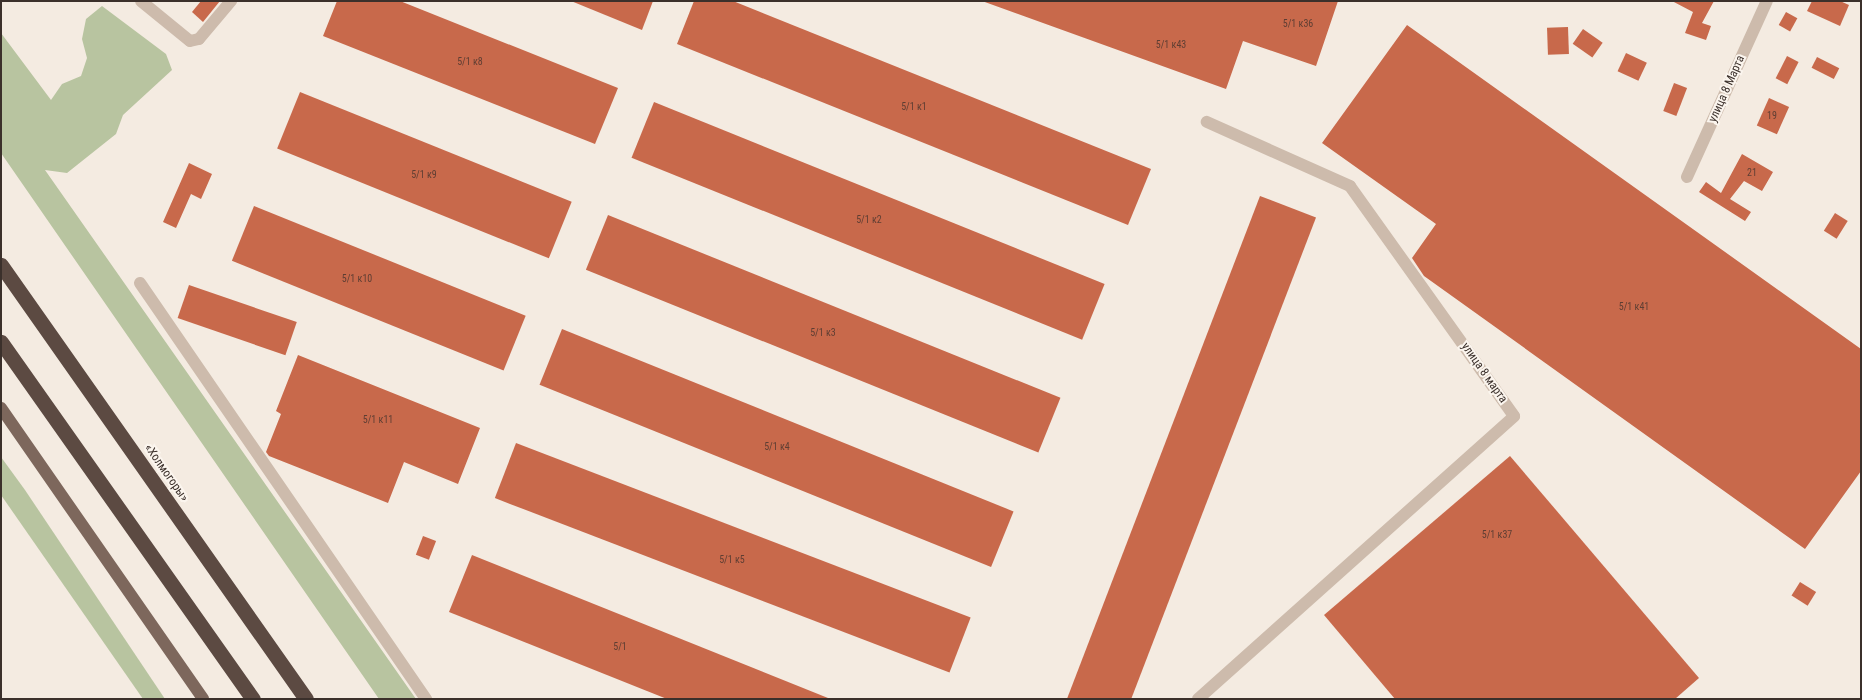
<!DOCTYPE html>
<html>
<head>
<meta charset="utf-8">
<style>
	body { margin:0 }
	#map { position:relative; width:1862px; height:700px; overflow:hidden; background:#f4ebe1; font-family:"Roboto Condensed",sans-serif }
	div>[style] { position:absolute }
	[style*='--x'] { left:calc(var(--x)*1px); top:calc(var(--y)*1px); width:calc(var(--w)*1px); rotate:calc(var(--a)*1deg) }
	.green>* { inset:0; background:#b8c4a0 }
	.building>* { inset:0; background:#c8694b; transform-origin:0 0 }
	.minor>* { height:12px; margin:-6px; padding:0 6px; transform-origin:6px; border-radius:6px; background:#cdbbac }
	.major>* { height:12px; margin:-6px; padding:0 6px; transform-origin:6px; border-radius:6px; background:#7d675c }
	.highway>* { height:15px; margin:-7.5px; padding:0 7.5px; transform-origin:7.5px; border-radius:7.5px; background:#5c4a42 }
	span { translate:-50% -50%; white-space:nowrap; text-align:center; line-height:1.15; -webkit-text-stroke:4px #fbf5ee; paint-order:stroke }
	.number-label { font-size:10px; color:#5e3e33 }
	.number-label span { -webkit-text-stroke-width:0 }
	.street-label { font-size:12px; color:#3b302b }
	.frame { position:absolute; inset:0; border:2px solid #3b302b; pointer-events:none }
</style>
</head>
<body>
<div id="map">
	<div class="green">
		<i style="clip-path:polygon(102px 6px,166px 54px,172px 70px,123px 115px,116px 134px,67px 173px,45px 170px,416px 699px,379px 699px,1px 153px,1px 33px,51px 100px,62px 84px,81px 76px,87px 58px,82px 39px,86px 19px)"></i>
		<i style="clip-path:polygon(1px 457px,25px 490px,165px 699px,143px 699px,1px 495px)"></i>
	</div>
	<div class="building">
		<i style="clip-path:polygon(201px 1px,220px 1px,203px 22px,192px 12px)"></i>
		<i style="clip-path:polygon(337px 1px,400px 1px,618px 88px,595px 144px,323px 36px)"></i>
		<i style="clip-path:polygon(571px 1px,653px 1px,642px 30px)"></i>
		<i style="clip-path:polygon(694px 1px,733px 1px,1151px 169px,1128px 225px,677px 44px)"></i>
		<i style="clip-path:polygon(982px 1px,1338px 1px,1316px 66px,1243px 41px,1226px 89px)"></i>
		<i style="clip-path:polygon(1672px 1px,1714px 1px,1702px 23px,1711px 26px,1706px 40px,1685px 33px,1693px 12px)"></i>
		<i style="clip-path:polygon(1812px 1px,1840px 1px,1849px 5px,1840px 26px,1807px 11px)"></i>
		<i style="left:1786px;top:12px;width:13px;height:15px;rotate:29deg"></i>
		<i style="clip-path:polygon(1407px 25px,1861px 349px,1861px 471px,1805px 549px,1424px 276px,1412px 258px,1436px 224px,1322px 143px)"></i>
		<i style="left:1568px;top:27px;width:27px;height:21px;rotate:88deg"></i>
		<i style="left:1583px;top:29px;width:24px;height:18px;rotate:35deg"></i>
		<i style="left:1626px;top:53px;width:23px;height:20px;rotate:25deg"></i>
		<i style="left:1787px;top:56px;width:13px;height:25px;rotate:27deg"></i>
		<i style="left:1817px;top:57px;width:25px;height:12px;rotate:27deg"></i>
		<i style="left:1674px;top:83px;width:14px;height:30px;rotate:21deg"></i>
		<i style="left:300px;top:92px;width:293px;height:61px;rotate:22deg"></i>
		<i style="left:1769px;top:98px;width:22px;height:30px;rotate:24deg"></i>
		<i style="left:654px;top:102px;width:486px;height:60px;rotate:22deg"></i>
		<i style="clip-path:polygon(1742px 154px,1773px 172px,1762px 191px,1744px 181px,1730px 199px,1751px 212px,1745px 221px,1699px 192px,1706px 182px,1721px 193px)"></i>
		<i style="clip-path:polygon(189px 163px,212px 174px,201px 199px,191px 194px,176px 228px,163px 222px)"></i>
		<i style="left:1260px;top:196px;width:60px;height:542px;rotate:21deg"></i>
		<i style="left:254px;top:206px;width:293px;height:59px;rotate:22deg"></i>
		<i style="left:1835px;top:213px;width:15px;height:21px;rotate:32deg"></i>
		<i style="left:608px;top:215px;width:488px;height:59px;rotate:22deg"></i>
		<i style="left:189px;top:285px;width:114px;height:35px;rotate:19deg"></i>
		<i style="left:562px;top:329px;width:487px;height:60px;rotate:22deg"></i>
		<i style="clip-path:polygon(298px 355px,480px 428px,458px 484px,404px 462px,388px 503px,269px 456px,266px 452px,281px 414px,276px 411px)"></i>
		<i style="left:516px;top:443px;width:487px;height:59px;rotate:21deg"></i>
		<i style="clip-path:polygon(1510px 456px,1699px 678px,1675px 699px,1395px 699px,1324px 615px)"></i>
		<i style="left:423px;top:536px;width:14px;height:20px;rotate:21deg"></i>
		<i style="clip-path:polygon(472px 555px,828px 698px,828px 699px,667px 699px,449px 612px)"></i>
		<i style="left:1800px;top:582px;width:19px;height:16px;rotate:32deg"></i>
	</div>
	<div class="minor">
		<i style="--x:141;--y:1;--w:63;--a:39.2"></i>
		<i style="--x:190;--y:41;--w:9;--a:-13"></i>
		<i style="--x:199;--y:39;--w:50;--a:-49.9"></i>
		<i style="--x:1687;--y:177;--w:193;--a:-65.6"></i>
		<i style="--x:140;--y:283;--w:505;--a:55.49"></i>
		<i style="--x:1198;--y:699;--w:424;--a:-41.8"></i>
		<i style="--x:1514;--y:416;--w:282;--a:-125.5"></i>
		<i style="--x:1350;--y:186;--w:157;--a:-155.9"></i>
	</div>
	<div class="major">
		<i style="--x:1;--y:408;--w:354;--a:55.2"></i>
	</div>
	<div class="highway">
		<i style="--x:1;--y:265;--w:530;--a:54.9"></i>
		<i style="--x:1;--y:342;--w:437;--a:54.8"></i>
	</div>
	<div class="number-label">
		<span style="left:1298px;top:24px">5/1 к36</span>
		<span style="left:1171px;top:45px">5/1 к43</span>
		<span style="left:470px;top:62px">5/1 к8</span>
		<span style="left:914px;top:107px">5/1 к1</span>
		<span style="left:1772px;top:116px">19</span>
		<span style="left:1752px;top:173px">21</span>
		<span style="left:424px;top:175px">5/1 к9</span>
		<span style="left:869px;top:220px">5/1 к2</span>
		<span style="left:357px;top:279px">5/1 к10</span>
		<span style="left:1634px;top:307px">5/1 к41</span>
		<span style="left:823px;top:333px">5/1 к3</span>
		<span style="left:378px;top:420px">5/1 к11</span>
		<span style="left:777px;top:447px">5/1 к4</span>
		<span style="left:1497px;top:535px">5/1 к37</span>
		<span style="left:732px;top:560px">5/1 к5</span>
		<span style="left:620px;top:647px">5/1</span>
	</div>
	<div class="street-label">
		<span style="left:1727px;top:89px;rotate:-66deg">улица 8 Марта</span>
		<span style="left:1484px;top:373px;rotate:55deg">улица 8 марта</span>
		<span style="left:166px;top:473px;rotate:55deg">«Холмогоры»</span>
	</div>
	<div class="frame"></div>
</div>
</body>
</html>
